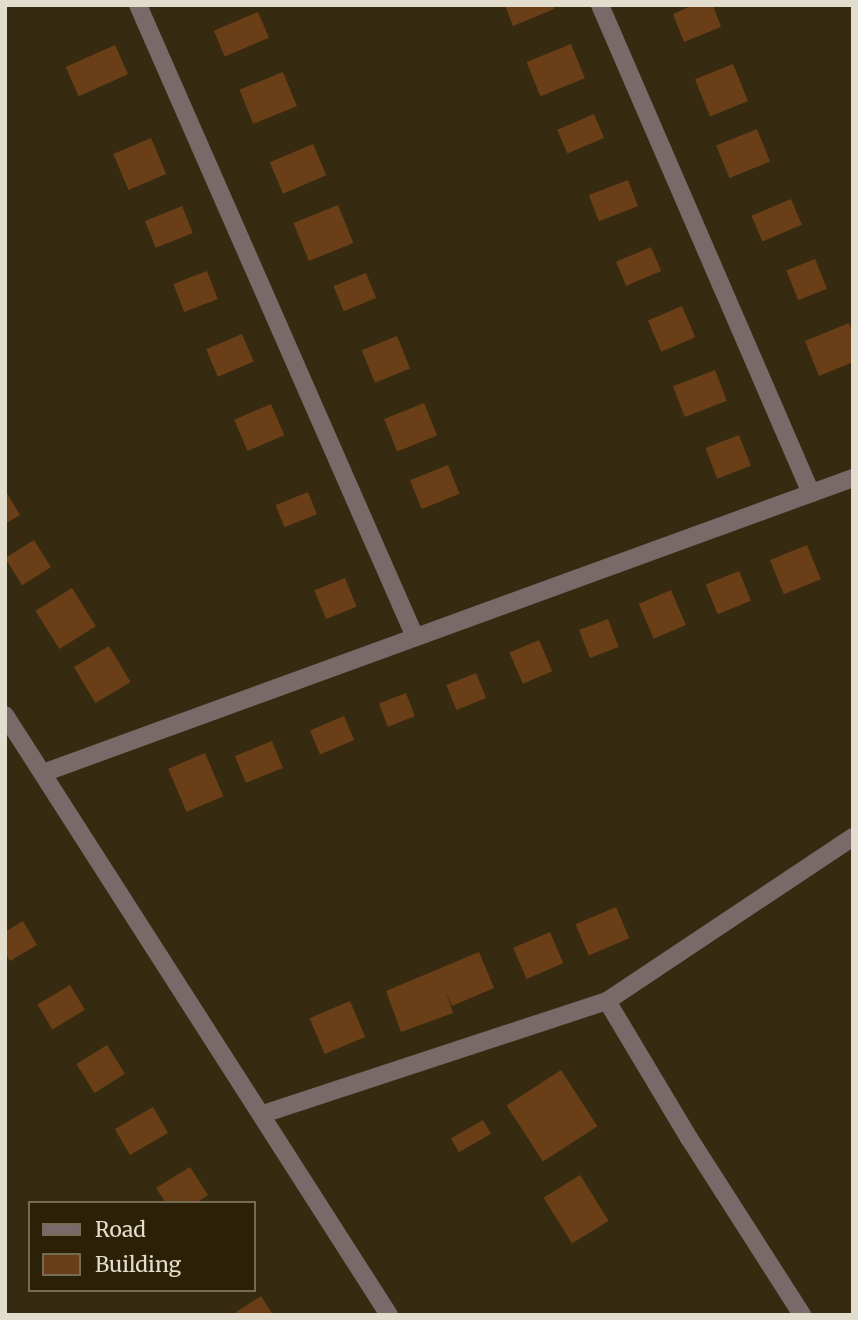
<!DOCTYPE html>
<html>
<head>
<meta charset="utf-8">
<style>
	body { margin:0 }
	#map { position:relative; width:858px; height:1320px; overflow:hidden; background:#362b11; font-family:Merriweather,serif }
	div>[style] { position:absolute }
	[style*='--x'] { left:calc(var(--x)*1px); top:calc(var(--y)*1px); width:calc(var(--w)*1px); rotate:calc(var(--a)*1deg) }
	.building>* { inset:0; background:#6a3e16; transform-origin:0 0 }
	.minor>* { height:18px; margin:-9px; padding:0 9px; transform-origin:9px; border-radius:9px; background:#796a69 }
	span { translate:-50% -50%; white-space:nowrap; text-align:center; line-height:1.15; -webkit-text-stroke:7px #2c2107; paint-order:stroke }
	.frame { position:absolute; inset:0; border:7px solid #e3ddcd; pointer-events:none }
	.legend { position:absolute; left:28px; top:1201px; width:228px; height:91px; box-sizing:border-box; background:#2c2107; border:2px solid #756c56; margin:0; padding:9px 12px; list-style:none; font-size:21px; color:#e3ddcd }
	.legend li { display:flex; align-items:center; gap:14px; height:35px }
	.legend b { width:35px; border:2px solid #756c56 }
</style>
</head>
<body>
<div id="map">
	<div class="building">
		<i style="clip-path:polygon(505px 5px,553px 5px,554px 9px,513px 26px)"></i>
		<i style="clip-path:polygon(693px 5px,713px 5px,721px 27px,684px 42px,673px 14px)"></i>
		<i style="left:258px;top:12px;width:28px;height:48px;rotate:67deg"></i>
		<i style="left:571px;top:44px;width:37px;height:48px;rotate:68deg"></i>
		<i style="left:115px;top:45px;width:32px;height:54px;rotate:66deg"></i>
		<i style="left:733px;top:64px;width:40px;height:41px;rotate:68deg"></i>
		<i style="left:283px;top:72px;width:37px;height:47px;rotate:68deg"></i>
		<i style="left:594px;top:114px;width:26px;height:40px;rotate:67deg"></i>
		<i style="left:757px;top:129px;width:35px;height:44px;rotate:68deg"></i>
		<i style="left:151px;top:138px;width:39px;height:41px;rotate:67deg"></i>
		<i style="left:313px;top:144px;width:34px;height:47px;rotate:67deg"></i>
		<i style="left:628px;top:180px;width:28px;height:42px;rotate:69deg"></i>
		<i style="left:791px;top:199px;width:28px;height:43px;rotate:67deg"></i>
		<i style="left:338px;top:205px;width:41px;height:48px;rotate:68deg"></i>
		<i style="left:182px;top:206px;width:29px;height:40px;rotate:68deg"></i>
		<i style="left:651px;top:247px;width:26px;height:38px;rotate:67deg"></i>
		<i style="left:815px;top:259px;width:32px;height:31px;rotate:68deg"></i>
		<i style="left:207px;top:271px;width:30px;height:36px;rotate:69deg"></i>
		<i style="left:366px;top:273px;width:27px;height:35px;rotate:68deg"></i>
		<i style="left:682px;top:306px;width:34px;height:37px;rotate:67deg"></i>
		<i style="clip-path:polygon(849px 323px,853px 333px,853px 362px,819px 376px,805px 341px)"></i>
		<i style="left:242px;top:334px;width:30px;height:39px;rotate:67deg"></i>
		<i style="left:397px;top:336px;width:35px;height:38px;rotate:68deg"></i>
		<i style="left:715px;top:370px;width:33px;height:45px;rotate:69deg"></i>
		<i style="left:424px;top:403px;width:35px;height:43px;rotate:68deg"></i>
		<i style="left:271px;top:404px;width:34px;height:40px;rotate:67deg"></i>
		<i style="left:739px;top:435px;width:33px;height:36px;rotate:69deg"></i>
		<i style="left:448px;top:465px;width:31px;height:41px;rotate:68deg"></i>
		<i style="clip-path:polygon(5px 490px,20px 515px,5px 524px)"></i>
		<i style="left:308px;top:492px;width:24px;height:35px;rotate:68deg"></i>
		<i style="left:34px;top:540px;width:32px;height:34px;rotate:58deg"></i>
		<i style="left:807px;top:545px;width:37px;height:40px;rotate:68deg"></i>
		<i style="left:739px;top:571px;width:32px;height:36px;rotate:68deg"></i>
		<i style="left:345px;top:578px;width:31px;height:33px;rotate:68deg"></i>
		<i style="left:72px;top:588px;width:45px;height:43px;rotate:58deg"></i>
		<i style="left:671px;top:590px;width:38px;height:35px;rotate:67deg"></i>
		<i style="left:608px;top:619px;width:30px;height:31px;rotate:69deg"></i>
		<i style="left:539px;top:640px;width:34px;height:32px;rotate:67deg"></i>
		<i style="left:109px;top:646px;width:42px;height:41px;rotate:59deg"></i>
		<i style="left:476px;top:673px;width:27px;height:32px;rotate:68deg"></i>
		<i style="left:406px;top:693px;width:25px;height:29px;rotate:69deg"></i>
		<i style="left:344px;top:716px;width:26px;height:37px;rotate:67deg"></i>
		<i style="left:272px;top:741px;width:29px;height:40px;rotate:68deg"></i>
		<i style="left:205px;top:753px;width:47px;height:40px;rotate:67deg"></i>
		<i style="left:616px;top:907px;width:34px;height:44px;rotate:67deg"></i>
		<i style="clip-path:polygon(23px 921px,37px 945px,10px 961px,5px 953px,5px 932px)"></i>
		<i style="left:550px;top:932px;width:34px;height:40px;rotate:67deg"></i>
		<i style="clip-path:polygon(479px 952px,494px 988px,452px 1006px,446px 992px,453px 1013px,401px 1032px,386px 991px)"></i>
		<i style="left:70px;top:985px;width:29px;height:38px;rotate:59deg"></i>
		<i style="left:350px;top:1001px;width:39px;height:44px;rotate:67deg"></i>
		<i style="left:107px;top:1045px;width:34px;height:36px;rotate:58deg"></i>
		<i style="left:561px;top:1070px;width:67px;height:65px;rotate:57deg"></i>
		<i style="left:153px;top:1107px;width:30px;height:44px;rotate:60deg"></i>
		<i style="left:483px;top:1120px;width:16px;height:37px;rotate:60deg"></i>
		<i style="clip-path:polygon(190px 1167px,208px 1195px,196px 1203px,166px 1203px,156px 1188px)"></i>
		<i style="left:580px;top:1175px;width:54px;height:43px;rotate:58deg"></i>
		<i style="clip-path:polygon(261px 1296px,273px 1315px,239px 1315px,236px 1312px)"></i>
	</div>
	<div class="minor">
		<i style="--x:138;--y:5;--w:690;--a:66.33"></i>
		<i style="--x:600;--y:5;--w:532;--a:66.62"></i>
		<i style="--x:5;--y:715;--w:712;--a:57.38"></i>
		<i style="--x:43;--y:773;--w:862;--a:-20.01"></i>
		<i style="--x:607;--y:1001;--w:160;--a:59.1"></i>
		<i style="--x:689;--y:1138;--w:210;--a:57.4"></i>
		<i style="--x:263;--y:1114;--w:362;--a:-18.2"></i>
		<i style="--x:607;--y:1001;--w:296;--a:-33.7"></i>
	</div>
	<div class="frame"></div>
	<ul class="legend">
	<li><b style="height:9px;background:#796a69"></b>Road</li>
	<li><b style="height:19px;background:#6a3e16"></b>Building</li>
	</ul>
</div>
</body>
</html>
